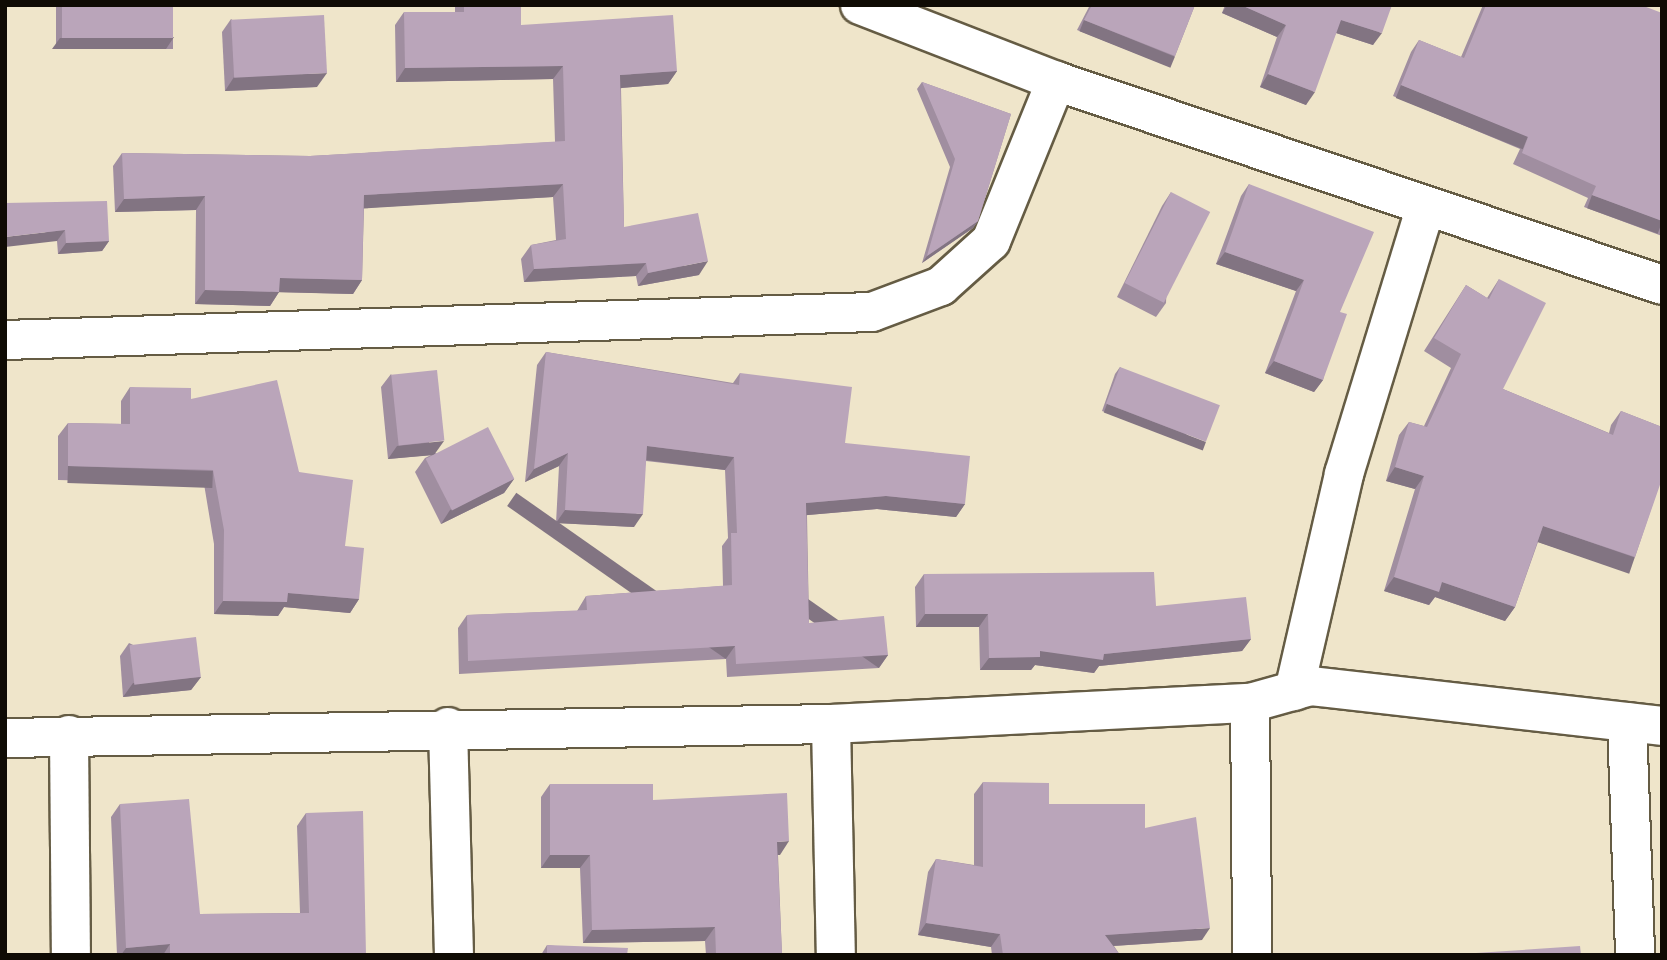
<!DOCTYPE html>
<html>
<head>
<meta charset="utf-8">
<style>
	body { margin:0 }
	#map { position:relative; width:1667px; height:960px; overflow:hidden; background:#efe5ca; font-family:Literata,serif }
	div>[style] { position:absolute }
	[style*='--x'] { left:calc(var(--x)*1px); top:calc(var(--y)*1px); width:calc(var(--w)*1px); rotate:calc(var(--a)*1deg) }
	.roads { filter:drop-shadow(2px 0 #655c44) drop-shadow(-2px 0 #655c44) drop-shadow(0 2px #655c44) drop-shadow(0 -2px #655c44) }
	.minor>* { height:38px; margin:-19px; padding:0 19px; transform-origin:19px; border-radius:19px; background:#fff }
	.wall>* { inset:0; background:#a08ea0; transform-origin:0 0 }
	.shaded-wall>* { inset:0; background:#827482; transform-origin:0 0 }
	.building>* { inset:0; background:#baa5ba; transform-origin:0 0 }
	span { translate:-50% -50%; white-space:nowrap; text-align:center; line-height:1.15; -webkit-text-stroke:5px #fdf2d6; paint-order:stroke }
	.frame { position:absolute; inset:0; border:7px solid #0f0b04; pointer-events:none }
</style>
</head>
<body>
<div id="map">
	<div class="roads">
		<div class="minor">
			<i style="--x:860;--y:5;--w:210;--a:21.2"></i>
			<i style="--x:1056;--y:81;--w:639;--a:18.6"></i>
			<i style="--x:5;--y:340;--w:867;--a:-1.85"></i>
			<i style="--x:872;--y:312;--w:74;--a:-20.6"></i>
			<i style="--x:941;--y:286;--w:67;--a:-42"></i>
			<i style="--x:991;--y:241;--w:173;--a:-67.9"></i>
			<i style="--x:1294;--y:691;--w:223;--a:-77"></i>
			<i style="--x:1344;--y:474;--w:277;--a:-73"></i>
			<i style="--x:1250;--y:703;--w:252;--a:89.5"></i>
			<i style="--x:1627;--y:722;--w:233;--a:88"></i>
			<i style="--x:831;--y:724;--w:231;--a:88.8"></i>
			<i style="--x:448;--y:727;--w:228;--a:88.5"></i>
			<i style="--x:69;--y:735;--w:220;--a:89.5"></i>
			<i style="--x:5;--y:738;--w:826;--a:-0.97"></i>
			<i style="--x:831;--y:724;--w:420;--a:-2.9"></i>
			<i style="--x:1250;--y:703;--w:63;--a:-15.6"></i>
			<i style="--x:1311;--y:686;--w:353;--a:6.5"></i>
		</div>
	</div>
	<div class="wall">
		<i style="left:56px;top:5px;width:117px;height:44px"></i>
		<i style="clip-path:polygon(455px 5px,521px 5px,521px 25px,677px 71px,668px 84px,621px 88px,624px 227px,699px 275px,638px 286px,636px 276px,524px 282px,521px 259px,531px 245px,556px 240px,553px 197px,364px 208px,362px 280px,353px 294px,279px 292px,270px 306px,195px 304px,196px 210px,115px 212px,113px 166px,122px 153px,310px 156px,555px 142px,553px 79px,396px 82px,395px 25px,404px 12px,455px 12px)"></i>
		<i style="clip-path:polygon(1090px 5px,1195px 5px,1175px 56px,1168px 66px,1077px 30px)"></i>
		<i style="clip-path:polygon(1225px 5px,1392px 5px,1373px 45px,1336px 33px,1306px 105px,1260px 87px,1277px 37px,1222px 13px)"></i>
		<i style="clip-path:polygon(1483px 5px,1641px 5px,1662px 236px,1584px 207px,1588px 198px,1513px 164px,1520px 149px,1393px 96px,1411px 52px,1419px 40px,1461px 57px)"></i>
		<i style="clip-path:polygon(231px 19px,317px 87px,225px 91px,222px 32px)"></i>
		<i style="clip-path:polygon(922px 82px,1011px 114px,978px 221px,973px 228px,922px 263px,950px 167px,917px 89px)"></i>
		<i style="clip-path:polygon(1249px 184px,1340px 312px,1323px 380px,1314px 392px,1265px 373px,1296px 291px,1216px 264px,1241px 196px)"></i>
		<i style="clip-path:polygon(1171px 192px,1166px 303px,1156px 317px,1117px 297px,1162px 206px)"></i>
		<i style="clip-path:polygon(5px 203px,109px 241px,102px 251px,58px 254px,57px 241px)"></i>
		<i style="clip-path:polygon(1499px 279px,1503px 389px,1609px 433px,1611px 425px,1621px 411px,1662px 427px,1662px 483px,1660px 482px,1635px 557px,1625px 571px,1538px 542px,1515px 607px,1505px 621px,1435px 597px,1429px 605px,1384px 591px,1415px 489px,1386px 481px,1399px 435px,1409px 422px,1424px 426px,1451px 368px,1424px 351px,1466px 285px,1487px 298px)"></i>
		<i style="clip-path:polygon(546px 352px,733px 383px,740px 373px,845px 443px,965px 504px,956px 517px,877px 509px,807px 515px,809px 623px,888px 655px,879px 668px,727px 677px,726px 659px,459px 674px,458px 628px,467px 615px,577px 611px,586px 596px,723px 586px,722px 546px,728px 538px,725px 470px,646px 461px,634px 527px,556px 523px,559px 466px,525px 482px,537px 365px)"></i>
		<i style="clip-path:polygon(1120px 367px,1201px 449px,1102px 411px,1115px 374px)"></i>
		<i style="clip-path:polygon(391px 374px,435px 453px,514px 479px,504px 493px,441px 524px,415px 472px,425px 458px,431px 455px,388px 459px,381px 387px)"></i>
		<i style="clip-path:polygon(130px 387px,191px 399px,299px 472px,345px 546px,359px 599px,350px 613px,284px 607px,278px 616px,214px 614px,214px 544px,204px 484px,58px 480px,58px 436px,68px 423px,121px 424px,121px 401px)"></i>
		<i style="clip-path:polygon(924px 574px,1156px 606px,1251px 639px,1242px 651px,1099px 666px,1094px 673px,1035px 665px,1031px 670px,980px 670px,979px 627px,916px 627px,915px 587px)"></i>
		<i style="clip-path:polygon(129px 643px,201px 677px,191px 690px,123px 697px,120px 656px)"></i>
		<i style="clip-path:polygon(983px 782px,1049px 804px,1145px 828px,1202px 940px,1114px 946px,1120px 955px,992px 955px,991px 947px,918px 935px,928px 872px,936px 859px,974px 865px,974px 794px)"></i>
		<i style="clip-path:polygon(550px 784px,653px 800px,780px 855px,778px 855px,782px 955px,706px 955px,705px 941px,583px 943px,580px 868px,541px 868px,541px 797px)"></i>
		<i style="clip-path:polygon(120px 804px,200px 914px,300px 913px,297px 826px,306px 813px,366px 955px,117px 955px,111px 817px)"></i>
		<i style="clip-path:polygon(547px 945px,627px 955px,541px 955px)"></i>
	</div>
	<div class="shaded-wall">
		<i style="clip-path:polygon(1227px 5px,1241px 5px,1286px 25px,1277px 37px,1222px 13px)"></i>
		<i style="left:1084px;top:20px;width:98px;height:12px;rotate:22deg"></i>
		<i style="clip-path:polygon(1341px 20px,1382px 33px,1373px 45px,1333px 32px)"></i>
		<i style="clip-path:polygon(174px 37px,166px 49px,52px 49px,60px 38px)"></i>
		<i style="clip-path:polygon(563px 66px,553px 79px,396px 82px,405px 68px)"></i>
		<i style="clip-path:polygon(677px 71px,668px 84px,611px 89px,620px 75px)"></i>
		<i style="clip-path:polygon(327px 73px,317px 87px,225px 91px,234px 77px)"></i>
		<i style="clip-path:polygon(1268px 74px,1315px 92px,1306px 105px,1260px 87px)"></i>
		<i style="left:1401px;top:85px;width:137px;height:14px;rotate:22deg"></i>
		<i style="clip-path:polygon(563px 184px,553px 197px,355px 209px,364px 195px)"></i>
		<i style="left:1592px;top:195px;width:75px;height:14px;rotate:20deg"></i>
		<i style="clip-path:polygon(205px 196px,196px 210px,115px 212px,124px 199px)"></i>
		<i style="clip-path:polygon(978px 221px,973px 228px,922px 263px,927px 256px)"></i>
		<i style="clip-path:polygon(65px 230px,57px 241px,5px 247px,5px 237px)"></i>
		<i style="clip-path:polygon(109px 241px,102px 251px,58px 254px,66px 243px)"></i>
		<i style="clip-path:polygon(1225px 252px,1304px 280px,1296px 291px,1216px 264px)"></i>
		<i style="clip-path:polygon(708px 261px,699px 275px,638px 286px,648px 273px)"></i>
		<i style="clip-path:polygon(646px 263px,636px 276px,524px 282px,534px 269px)"></i>
		<i style="clip-path:polygon(280px 278px,362px 280px,353px 294px,270px 292px)"></i>
		<i style="clip-path:polygon(205px 290px,279px 292px,270px 306px,195px 304px)"></i>
		<i style="clip-path:polygon(1274px 361px,1323px 380px,1314px 392px,1265px 373px)"></i>
		<i style="left:1107px;top:404px;width:106px;height:9px;rotate:21deg"></i>
		<i style="clip-path:polygon(444px 441px,434px 455px,388px 459px,397px 446px)"></i>
		<i style="clip-path:polygon(647px 446px,734px 457px,725px 470px,637px 459px)"></i>
		<i style="clip-path:polygon(568px 453px,559px 466px,525px 482px,534px 469px)"></i>
		<i style="left:68px;top:466px;width:145px;height:17px;rotate:2deg"></i>
		<i style="clip-path:polygon(1395px 467px,1424px 476px,1415px 489px,1386px 481px)"></i>
		<i style="clip-path:polygon(514px 479px,504px 493px,441px 524px,450px 510px)"></i>
		<i style="clip-path:polygon(886px 496px,965px 504px,956px 517px,877px 509px,797px 516px,806px 503px)"></i>
		<i style="clip-path:polygon(565px 510px,643px 514px,634px 527px,556px 523px)"></i>
		<i style="left:1543px;top:526px;width:97px;height:17px;rotate:19deg"></i>
		<i style="clip-path:polygon(1394px 577px,1442px 582px,1515px 607px,1505px 621px,1435px 597px,1429px 605px,1384px 591px)"></i>
		<i style="clip-path:polygon(288px 593px,359px 599px,350px 613px,284px 607px,278px 616px,214px 614px,223px 601px)"></i>
		<i style="clip-path:polygon(925px 614px,988px 614px,979px 627px,916px 627px)"></i>
		<i style="clip-path:polygon(1251px 639px,1242px 651px,1099px 666px,1094px 673px,1035px 665px,1031px 670px,980px 670px,989px 658px,1040px 651px,1104px 654px)"></i>
		<i style="left:735px;top:646px;width:16px;height:267px;rotate:125deg"></i>
		<i style="left:888px;top:655px;width:16px;height:152px;rotate:125deg"></i>
		<i style="clip-path:polygon(201px 677px,191px 690px,123px 697px,133px 683px)"></i>
		<i style="clip-path:polygon(789px 841px,780px 855px,768px 855px,777px 842px)"></i>
		<i style="clip-path:polygon(550px 855px,590px 855px,580px 868px,541px 868px)"></i>
		<i style="clip-path:polygon(926px 923px,1000px 934px,991px 947px,918px 935px)"></i>
		<i style="clip-path:polygon(715px 927px,705px 941px,583px 943px,592px 930px)"></i>
		<i style="clip-path:polygon(1210px 928px,1202px 940px,1097px 947px,1105px 935px)"></i>
		<i style="clip-path:polygon(170px 944px,163px 955px,121px 955px,126px 948px)"></i>
	</div>
	<div class="building">
		<i style="left:62px;top:5px;width:111px;height:33px"></i>
		<i style="clip-path:polygon(464px 5px,521px 5px,521px 25px,673px 15px,677px 71px,620px 75px,624px 227px,698px 213px,708px 261px,648px 273px,646px 263px,534px 269px,531px 245px,566px 239px,563px 184px,364px 195px,362px 280px,280px 278px,279px 292px,205px 290px,205px 196px,124px 199px,122px 153px,310px 156px,565px 141px,563px 66px,405px 68px,404px 12px,464px 12px)"></i>
		<i style="clip-path:polygon(1092px 5px,1195px 5px,1175px 56px,1084px 20px)"></i>
		<i style="clip-path:polygon(1241px 5px,1392px 5px,1382px 33px,1341px 20px,1315px 92px,1268px 74px,1286px 25px)"></i>
		<i style="clip-path:polygon(1486px 5px,1641px 5px,1662px 13px,1662px 221px,1592px 195px,1596px 186px,1522px 153px,1528px 137px,1401px 85px,1419px 40px,1464px 58px)"></i>
		<i style="left:324px;top:15px;width:58px;height:93px;rotate:87deg"></i>
		<i style="clip-path:polygon(922px 82px,1011px 114px,978px 221px,927px 256px,955px 159px)"></i>
		<i style="clip-path:polygon(1249px 184px,1374px 232px,1340px 312px,1347px 314px,1323px 380px,1274px 361px,1304px 280px,1225px 252px)"></i>
		<i style="left:1171px;top:192px;width:44px;height:102px;rotate:27deg"></i>
		<i style="clip-path:polygon(107px 201px,109px 241px,66px 243px,65px 230px,5px 237px,5px 203px)"></i>
		<i style="clip-path:polygon(1499px 279px,1546px 303px,1503px 389px,1613px 435px,1621px 411px,1662px 427px,1662px 479px,1635px 557px,1543px 526px,1515px 607px,1442px 582px,1439px 592px,1394px 577px,1424px 476px,1395px 467px,1409px 422px,1427px 427px,1461px 354px,1434px 338px,1466px 285px,1489px 299px)"></i>
		<i style="clip-path:polygon(546px 352px,739px 385px,740px 373px,852px 387px,845px 443px,970px 456px,965px 504px,886px 496px,806px 503px,809px 623px,884px 616px,888px 655px,736px 664px,735px 646px,468px 661px,467px 615px,587px 610px,586px 596px,732px 585px,731px 533px,737px 533px,734px 457px,647px 446px,643px 514px,565px 510px,568px 453px,534px 469px)"></i>
		<i style="left:1120px;top:367px;width:107px;height:39px;rotate:21deg"></i>
		<i style="left:437px;top:370px;width:71px;height:46px;rotate:84deg"></i>
		<i style="clip-path:polygon(277px 380px,299px 472px,353px 480px,345px 546px,364px 548px,359px 599px,288px 593px,287px 602px,223px 601px,224px 530px,213px 470px,68px 466px,68px 423px,130px 424px,130px 387px,191px 388px,191px 399px)"></i>
		<i style="left:488px;top:427px;width:58px;height:70px;rotate:63deg"></i>
		<i style="clip-path:polygon(1154px 572px,1156px 606px,1246px 597px,1251px 639px,1104px 654px,1103px 660px,1040px 651px,1040px 657px,989px 658px,988px 614px,925px 614px,924px 574px)"></i>
		<i style="left:196px;top:637px;width:40px;height:67px;rotate:83deg"></i>
		<i style="clip-path:polygon(983px 782px,1049px 783px,1049px 804px,1145px 804px,1145px 828px,1196px 817px,1210px 928px,1105px 935px,1120px 955px,1003px 955px,1000px 934px,926px 923px,936px 859px,983px 867px)"></i>
		<i style="clip-path:polygon(550px 784px,653px 784px,653px 800px,787px 793px,789px 841px,777px 842px,782px 955px,716px 955px,715px 927px,592px 930px,590px 855px,550px 855px)"></i>
		<i style="clip-path:polygon(189px 799px,200px 914px,309px 913px,306px 813px,363px 811px,366px 955px,170px 955px,170px 944px,126px 948px,120px 804px)"></i>
		<i style="clip-path:polygon(547px 945px,628px 948px,627px 955px,547px 955px)"></i>
		<i style="clip-path:polygon(1580px 946px,1581px 955px,1476px 955px,1476px 953px)"></i>
	</div>
	<div class="frame"></div>
</div>
</body>
</html>
